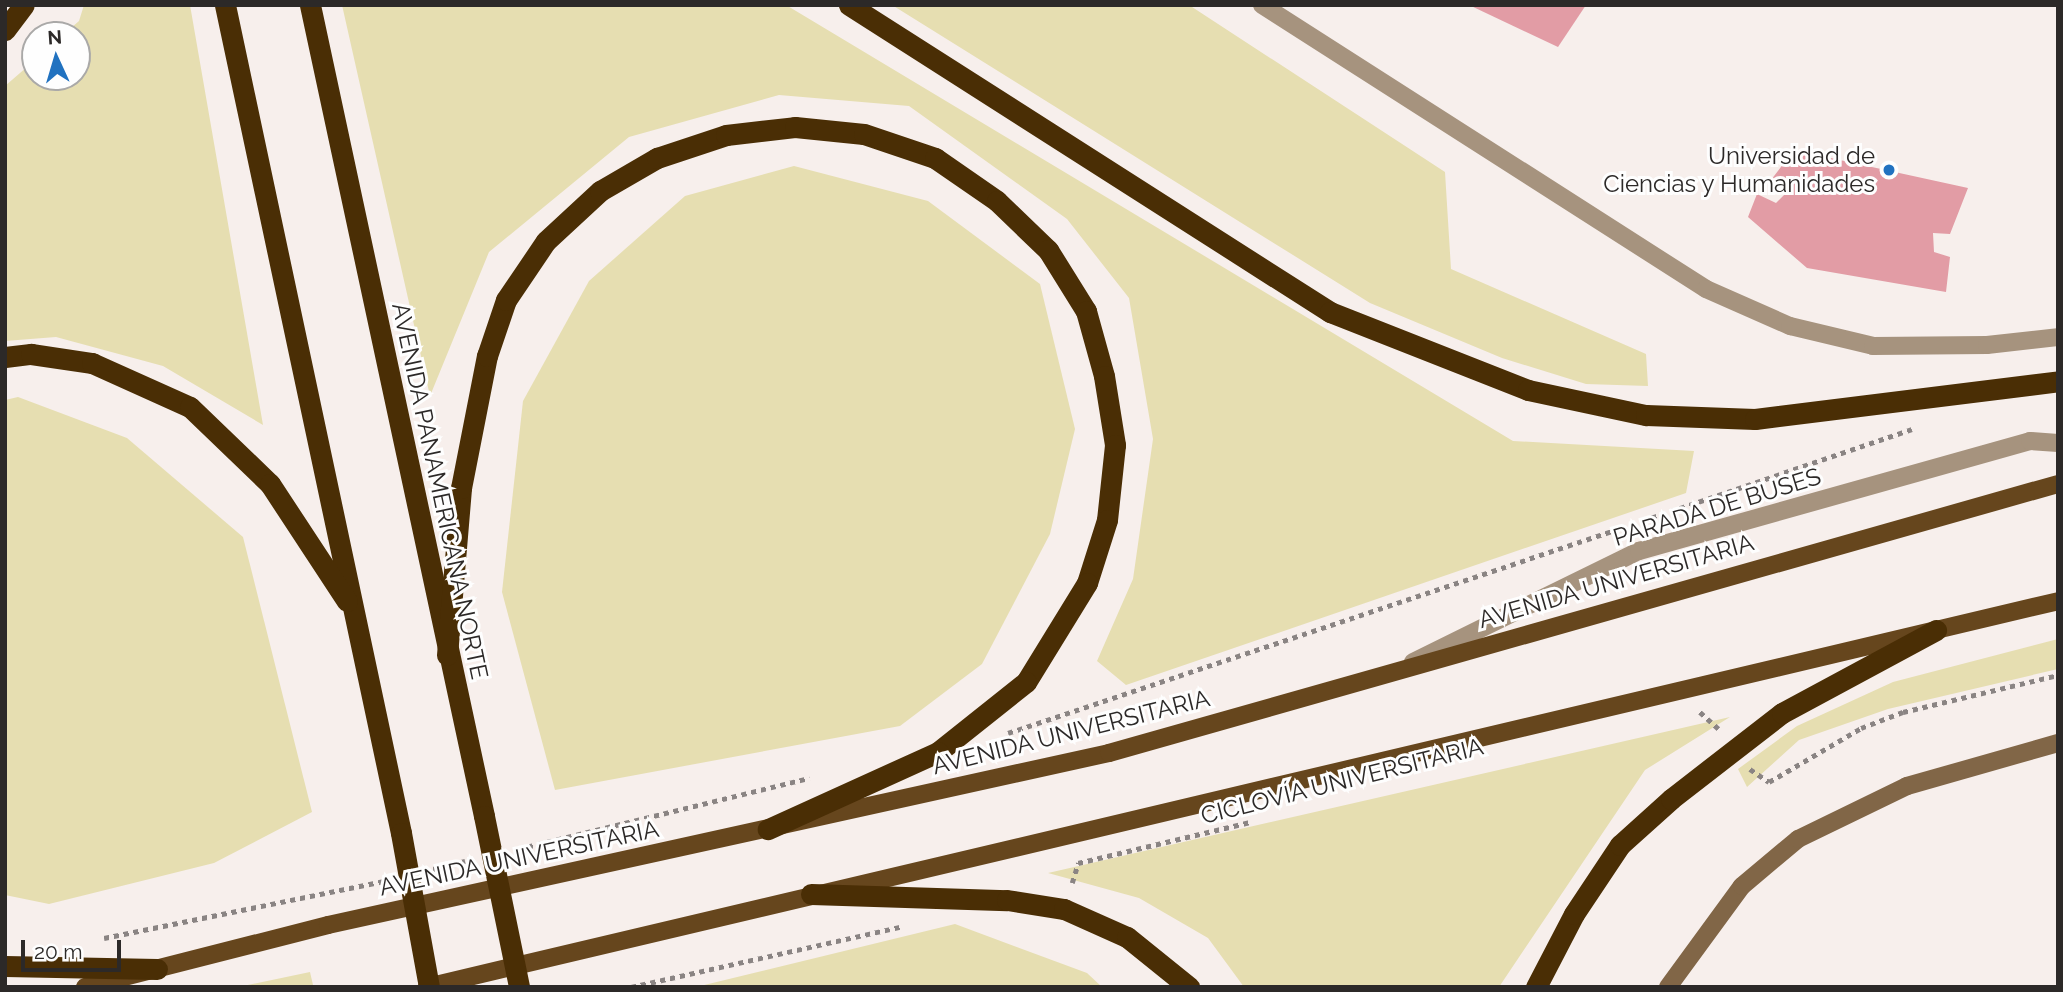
<!DOCTYPE html>
<html>
<head>
<meta charset="utf-8">
<style>
	body { margin:0 }
	#map { position:relative; width:2063px; height:992px; overflow:hidden; background:#f7efec; font-family:Raleway,sans-serif }
	div>[style] { position:absolute }
	[style*='--x'] { left:calc(var(--x)*1px); top:calc(var(--y)*1px); width:calc(var(--w)*1px); rotate:calc(var(--a)*1deg) }
	.green>* { inset:0; background:#e6deb1 }
	.building>* { inset:0; background:#e29ca5 }
	.path>* { height:4.5px; margin-top:-2.25px; transform-origin:0; background:repeating-linear-gradient(90deg,#8a8483 0 5px,transparent 0 10px) }
	.service>* { height:18px; margin:-9px; padding:0 9px; transform-origin:9px; border-radius:9px; background:#a6937e }
	.tertiary>* { height:18px; margin:-9px; padding:0 9px; transform-origin:9px; border-radius:9px; background:#a6937e }
	.secondary>* { height:18px; margin:-9px; padding:0 9px; transform-origin:9px; border-radius:9px; background:#816647 }
	.primary>* { height:18px; margin:-9px; padding:0 9px; transform-origin:9px; border-radius:9px; background:#66461d }
	.motorway>* { height:21px; margin:-10.5px; padding:0 10.5px; transform-origin:10.5px; border-radius:10.5px; background:#4a2e05 }
	.motorway-bridge>* { height:21px; margin:-10.5px; padding:0 10.5px; transform-origin:10.5px; border-radius:10.5px; background:#4a2e05 }
	.dots>* { width:19px; height:19px; translate:-50% -50%; box-sizing:border-box; border:4px solid #fefefe; border-radius:50% }
	span { translate:-50% -50%; white-space:nowrap; text-align:center; line-height:1.15; -webkit-text-stroke:6px #fefefe; paint-order:stroke }
	.poi-label { font-size:24px; color:#2c2928 }
	.right { translate:-100% -50%; text-align:right }
	.street-label { font-size:24px; color:#2c2928 }
	.frame { position:absolute; inset:0; border:7px solid #2c2928; pointer-events:none }
	.north { position:absolute; left:21px; top:21px; width:70px; height:70px; box-sizing:border-box; background:#fefefe; border:2px solid #aaa9a8; border-radius:50%; rotate:356deg; font-size:19px; font-weight:700; line-height:28px; text-align:center; color:#2c2928 }
	.north::after { content:''; display:block; margin:auto; width:24px; height:32px; background:#2172c0; clip-path:polygon(50% 0,100% 100%,50% 72%,0 100%) }
	.scale { position:absolute; left:21px; top:940px; width:100px; height:32px; box-sizing:border-box; border:4px solid #2c2928; border-top:0; padding-left:9px; font-size:21px; line-height:24px; white-space:nowrap; color:#2c2928; -webkit-text-stroke:5px #fefefe; paint-order:stroke }
</style>
</head>
<body>
<div id="map">
	<div class="green">
		<i style="clip-path:polygon(84px 5px,190px 5px,263px 425px,163px 366px,56px 337px,5px 341px,5px 86px,35px 60px,35px 77px,77px 77px,77px 35px,63px 35px,79px 21px)"></i>
		<i style="clip-path:polygon(342px 5px,786px 5px,1513px 441px,1694px 451px,1686px 493px,1126px 685px,1097px 661px,1133px 579px,1153px 439px,1129px 298px,1067px 219px,909px 106px,779px 95px,629px 137px,489px 252px,430px 396px)"></i>
		<i style="clip-path:polygon(892px 5px,1189px 5px,1445px 172px,1451px 269px,1646px 354px,1648px 386px,1586px 384px,1502px 358px,1370px 303px)"></i>
		<i style="clip-path:polygon(794px 166px,928px 201px,1040px 284px,1075px 429px,1050px 534px,982px 664px,900px 726px,555px 790px,502px 592px,523px 401px,589px 281px,685px 196px)"></i>
		<i style="clip-path:polygon(18px 397px,127px 438px,243px 537px,312px 812px,214px 863px,49px 904px,5px 895px,5px 400px)"></i>
		<i style="clip-path:polygon(2058px 639px,2058px 669px,1888px 709px,1799px 740px,1747px 787px,1738px 769px,1797px 726px,1893px 682px)"></i>
		<i style="clip-path:polygon(1730px 717px,1645px 770px,1499px 987px,1244px 987px,1208px 938px,1139px 898px,1048px 873px)"></i>
		<i style="clip-path:polygon(955px 924px,1087px 973px,1102px 987px,696px 987px)"></i>
		<i style="clip-path:polygon(310px 972px,313px 985px,307px 987px,238px 987px)"></i>
	</div>
	<div class="building">
		<i style="clip-path:polygon(1469px 5px,1586px 5px,1558px 47px)"></i>
		<i style="clip-path:polygon(1794px 150px,1968px 188px,1950px 234px,1933px 233px,1934px 252px,1950px 257px,1946px 292px,1807px 268px,1748px 217px,1757px 194px,1776px 203px,1787px 192px,1771px 180px)"></i>
	</div>
	<div class="path">
		<i style="--x:1642;--y:521;--w:285;--a:-18.8"></i>
		<i style="--x:1700;--y:712;--w:25;--a:42"></i>
		<i style="--x:1008;--y:733;--w:650;--a:-18.49"></i>
		<i style="--x:1750;--y:769;--w:23;--a:34"></i>
		<i style="--x:1769;--y:782;--w:107;--a:-30.4"></i>
		<i style="--x:1861;--y:728;--w:45;--a:-20.9"></i>
		<i style="--x:1903;--y:712;--w:159;--a:-13.4"></i>
		<i style="--x:518;--y:849;--w:300;--a:-13.7"></i>
		<i style="--x:433;--y:869;--w:33;--a:-14"></i>
		<i style="--x:1072;--y:883;--w:21;--a:-73"></i>
		<i style="--x:1078;--y:863;--w:177;--a:-13.4"></i>
		<i style="--x:104;--y:938;--w:286;--a:-11.5"></i>
		<i style="--x:631;--y:987;--w:279;--a:-12.6"></i>
	</div>
	<div class="service">
		<i style="--x:1413;--y:662;--w:252;--a:-26.2"></i>
		<i style="--x:1639;--y:551;--w:406;--a:-15.7"></i>
		<i style="--x:2030;--y:441;--w:28;--a:4"></i>
	</div>
	<div class="tertiary">
		<i style="--x:1262;--y:5;--w:527;--a:32.6"></i>
		<i style="--x:1706;--y:289;--w:92;--a:23.8"></i>
		<i style="--x:1790;--y:326;--w:85;--a:13.5"></i>
		<i style="--x:1873;--y:346;--w:114;--a:-0.5"></i>
		<i style="--x:1987;--y:345;--w:71;--a:-6.4"></i>
	</div>
	<div class="secondary">
		<i style="--x:1668;--y:987;--w:125;--a:-53.8"></i>
		<i style="--x:1742;--y:886;--w:73;--a:-40"></i>
		<i style="--x:1798;--y:839;--w:121;--a:-25.9"></i>
		<i style="--x:1907;--y:786;--w:157;--a:-15.9"></i>
	</div>
	<div class="primary">
		<i style="--x:85;--y:987;--w:251;--a:-14.3"></i>
		<i style="--x:328;--y:925;--w:800;--a:-12.42"></i>
		<i style="--x:1109;--y:753;--w:986;--a:-15.83"></i>
		<i style="--x:427;--y:987;--w:1676;--a:-13.31"></i>
	</div>
	<div class="motorway">
		<i style="--x:225;--y:5;--w:846;--a:78"></i>
		<i style="--x:310;--y:5;--w:829;--a:77.89"></i>
		<i style="--x:849;--y:5;--w:571;--a:32.55"></i>
		<i style="--x:1330;--y:312;--w:213;--a:21.5"></i>
		<i style="--x:1528;--y:390;--w:121;--a:12"></i>
		<i style="--x:1646;--y:415;--w:109;--a:2.1"></i>
		<i style="--x:1755;--y:419;--w:305;--a:-7.1"></i>
		<i style="--x:5;--y:30;--w:31;--a:-53"></i>
		<i style="--x:5;--y:357;--w:26;--a:-7"></i>
		<i style="--x:31;--y:354;--w:62;--a:8.4"></i>
		<i style="--x:92;--y:363;--w:107;--a:24.2"></i>
		<i style="--x:190;--y:407;--w:111;--a:43.9"></i>
		<i style="--x:270;--y:484;--w:140;--a:56.7"></i>
		<i style="--x:447;--y:655;--w:168;--a:-85.2"></i>
		<i style="--x:461;--y:488;--w:135;--a:-78.9"></i>
		<i style="--x:487;--y:356;--w:59;--a:-71.3"></i>
		<i style="--x:506;--y:300;--w:71;--a:-55.9"></i>
		<i style="--x:546;--y:241;--w:74;--a:-42.8"></i>
		<i style="--x:600;--y:191;--w:66;--a:-30.1"></i>
		<i style="--x:657;--y:158;--w:73;--a:-18.4"></i>
		<i style="--x:726;--y:135;--w:69;--a:-6.6"></i>
		<i style="--x:795;--y:127;--w:69;--a:5.8"></i>
		<i style="--x:864;--y:134;--w:75;--a:18.7"></i>
		<i style="--x:935;--y:158;--w:75;--a:34.7"></i>
		<i style="--x:997;--y:201;--w:71;--a:43.9"></i>
		<i style="--x:1048;--y:250;--w:72;--a:58.1"></i>
		<i style="--x:1086;--y:311;--w:67;--a:74.5"></i>
		<i style="--x:1104;--y:376;--w:70;--a:80.9"></i>
		<i style="--x:1115;--y:445;--w:75;--a:96.1"></i>
		<i style="--x:1107;--y:520;--w:66;--a:107.6"></i>
		<i style="--x:1087;--y:583;--w:116;--a:121.6"></i>
		<i style="--x:1026;--y:682;--w:112;--a:141.5"></i>
		<i style="--x:938;--y:752;--w:187;--a:155.6"></i>
		<i style="--x:811;--y:894;--w:196;--a:1.8"></i>
		<i style="--x:1007;--y:900;--w:58;--a:9"></i>
		<i style="--x:1064;--y:909;--w:69;--a:24"></i>
		<i style="--x:1127;--y:937;--w:80;--a:38.9"></i>
		<i style="--x:5;--y:966;--w:152;--a:1.1"></i>
		<i style="--x:1536;--y:987;--w:82;--a:-62.5"></i>
		<i style="--x:1574;--y:914;--w:83;--a:-56.3"></i>
		<i style="--x:1620;--y:845;--w:69;--a:-42"></i>
		<i style="--x:1671;--y:799;--w:140;--a:-37.8"></i>
		<i style="--x:1782;--y:713;--w:175;--a:-28.3"></i>
	</div>
	<div class="motorway-bridge">
		<i style="--x:484;--y:816;--w:175;--a:78.4"></i>
		<i style="--x:401;--y:833;--w:157;--a:79.7"></i>
	</div>
	<div class="dots">
		<i style="left:1889px;top:170px;background:#2172c0"></i>
	</div>
	<div class="poi-label">
		<span class="right" style="left:1875px;top:170px">Universidad de<br>Ciencias y Humanidades</span>
	</div>
	<div class="street-label">
		<span style="left:440px;top:491px;rotate:78deg">AVENIDA PANAMERICANA NORTE</span>
		<span style="left:1717px;top:507px;rotate:-17deg">PARADA DE BUSES</span>
		<span style="left:1616px;top:581px;rotate:-16deg">AVENIDA UNIVERSITARIA</span>
		<span style="left:1071px;top:732px;rotate:-14deg">AVENIDA UNIVERSITARIA</span>
		<span style="left:1342px;top:781px;rotate:-14deg">CICLOVÍA UNIVERSITARIA</span>
		<span style="left:519px;top:858px;rotate:-12deg">AVENIDA UNIVERSITARIA</span>
	</div>
	<div class="frame"></div>
	<div class="north">N</div>
	<div class="scale">20 m</div>
</div>
</body>
</html>
